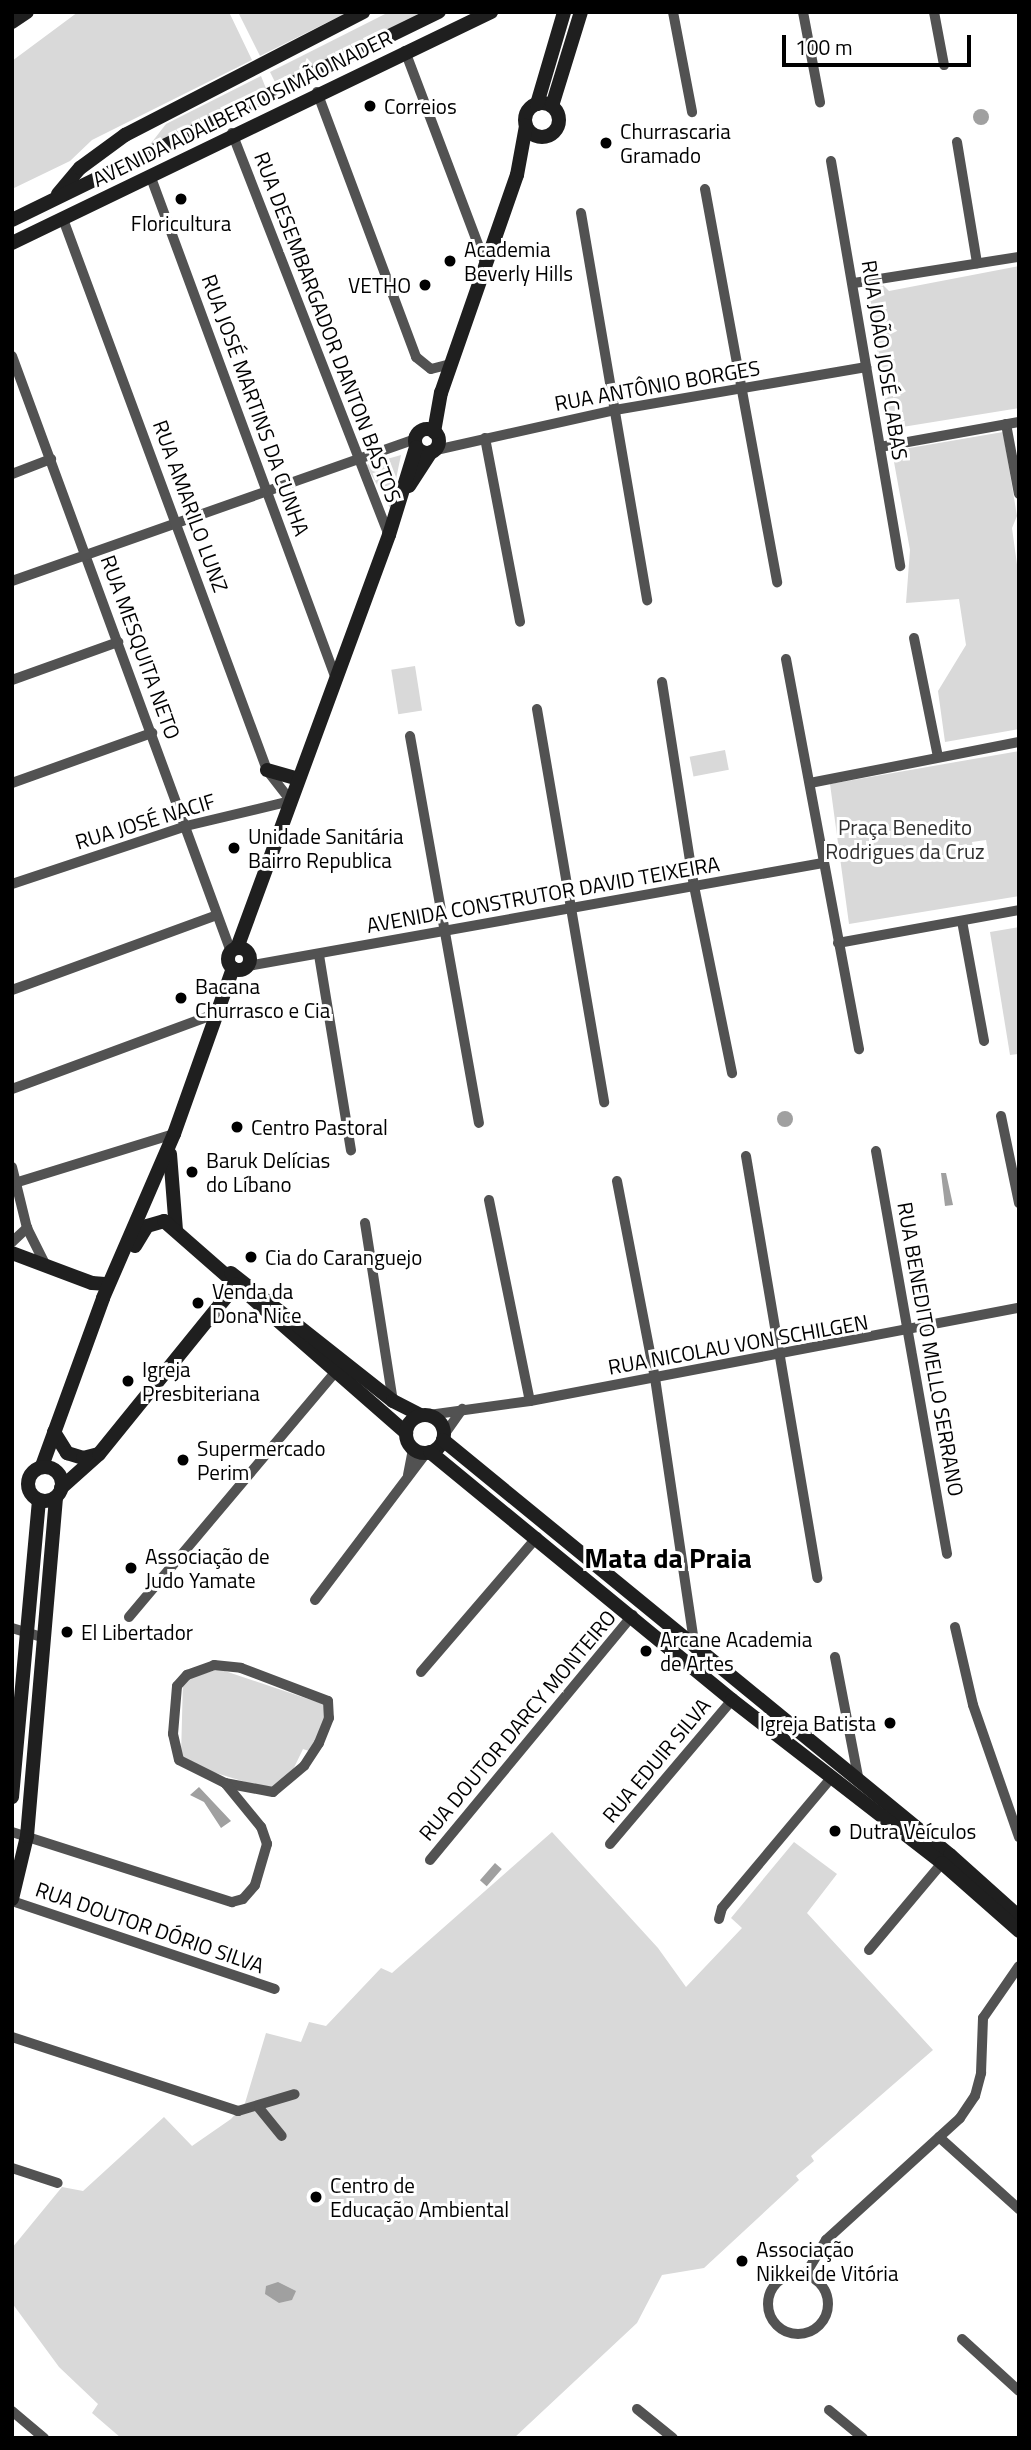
<!DOCTYPE html>
<html>
<head>
<meta charset="utf-8">
<style>
	body { margin:0 }
	#map { position:relative; width:1031px; height:2450px; overflow:hidden; background:#fff; font-family:"Titillium Web",sans-serif }
	div>[style] { position:absolute }
	[style*='--x'] { left:calc(var(--x)*1px); top:calc(var(--y)*1px); width:calc(var(--w)*1px); rotate:calc(var(--a)*1deg) }
	.green>* { inset:0; background:#d9d9d9; transform-origin:0 0 }
	.water>* { inset:0; background:#a0a0a0; transform-origin:0 0 }
	.round { border-radius:50% }
	.street>* { height:10px; margin:-5px; padding:0 5px; transform-origin:5px; border-radius:5px; background:#525252 }
	.street>.ring { margin:-5px; padding:0; box-sizing:content-box; background:none; border:10px solid #525252; border-radius:50% }
	.secondary>* { height:14px; margin:-7px; padding:0 7px; transform-origin:7px; border-radius:7px; background:#1f1f1f }
	.secondary>.ring { margin:-7px; padding:0; box-sizing:content-box; background:none; border:14px solid #1f1f1f; border-radius:50% }
	.dots>* { width:19px; height:19px; translate:-50% -50%; box-sizing:border-box; border:4px solid #fff; border-radius:50% }
	span { translate:-50% -50%; white-space:nowrap; text-align:center; line-height:1.15; -webkit-text-stroke:6px #fff; paint-order:stroke }
	.poi-label { font-size:21px; color:#000 }
	.left { translate:0 -50%; text-align:left }
	.right { translate:-100% -50%; text-align:right }
	.street-label { font-size:21px; color:#000 }
	.park-label { font-size:21px; color:#303030 }
	.district-label { font-size:28px; color:#000; font-weight:700 }
	.frame { position:absolute; inset:0; border:14px solid #000; pointer-events:none }
	.scale { position:absolute; left:782px; top:35px; width:189px; height:32px; box-sizing:border-box; border:4px solid #000; border-top:0; padding-left:9px; font-size:21px; line-height:24px; white-space:nowrap; color:#000; -webkit-text-stroke:5px #fff; paint-order:stroke }
</style>
</head>
<body>
<div id="map">
	<div class="green">
		<i style="clip-path:polygon(78px 12px,229px 12px,252px 60px,92px 140px,70px 161px,12px 189px,12px 61px)"></i>
		<i style="clip-path:polygon(238px 12px,348px 12px,260px 56px)"></i>
		<i style="clip-path:polygon(389px 12px,426px 12px,277px 86px,270px 72px)"></i>
		<i style="clip-path:polygon(261px 76px,267px 91px,145px 151px,166px 124px)"></i>
		<i style="clip-path:polygon(1019px 266px,1019px 408px,890px 429px,866px 285px,881px 283px,889px 291px)"></i>
		<i style="clip-path:polygon(1003px 432px,1017px 516px,1012px 528px,1019px 579px,1019px 729px,945px 742px,938px 691px,966px 645px,959px 599px,906px 603px,910px 550px,892px 451px)"></i>
		<i style="clip-path:polygon(401px 455px,390px 508px,366px 465px)"></i>
		<i style="left:415px;top:666px;width:45px;height:24px;rotate:81deg"></i>
		<i style="left:725px;top:750px;width:20px;height:36px;rotate:79deg"></i>
		<i style="clip-path:polygon(evenodd,1019px 751px,1019px 896px,849px 924px,830px 784px,1019px 751px,986px 840px,989px 859px,975px 861px,972px 842px,986px 840px)"></i>
		<i style="clip-path:polygon(1019px 927px,1019px 1054px,1010px 1055px,990px 932px)"></i>
		<i style="clip-path:polygon(219px 1669px,323px 1704px,327px 1711px,312px 1752px,303px 1749px,290px 1776px,272px 1790px,186px 1764px,181px 1756px,183px 1680px)"></i>
		<i style="clip-path:polygon(552px 1832px,658px 1948px,686px 1987px,742px 1928px,731px 1918px,794px 1842px,837px 1874px,807px 1913px,933px 2050px,811px 2156px,814px 2161px,796px 2176px,799px 2180px,704px 2268px,662px 2275px,637px 2323px,514px 2438px,121px 2438px,92px 2413px,98px 2404px,59px 2367px,12px 2303px,12px 2248px,62px 2187px,83px 2191px,164px 2117px,192px 2146px,231px 2119px,245px 2103px,266px 2033px,301px 2042px,309px 2022px,326px 2026px,381px 1968px,392px 1973px)"></i>
	</div>
	<div class="water">
		<i class="round" style="left:973px;top:109px;width:16px;height:16px"></i>
		<i class="round" style="left:777px;top:1111px;width:16px;height:16px"></i>
		<i style="clip-path:polygon(941px 1173px,946px 1173px,953px 1205px,945px 1206px)"></i>
		<i style="clip-path:polygon(199px 1787px,231px 1821px,221px 1828px,204px 1802px,190px 1795px)"></i>
		<i style="left:495px;top:1863px;width:9px;height:23px;rotate:41deg"></i>
		<i style="clip-path:polygon(278px 2282px,296px 2291px,292px 2300px,279px 2303px,265px 2294px,266px 2286px)"></i>
	</div>
	<div class="street">
		<i style="--x:673;--y:12;--w:102;--a:79.2"></i>
		<i style="--x:803;--y:12;--w:92;--a:79.3"></i>
		<i style="--x:934;--y:12;--w:54;--a:79.3"></i>
		<i style="--x:405;--y:51;--w:227;--a:69.3"></i>
		<i style="--x:317;--y:92;--w:283;--a:69.5"></i>
		<i style="--x:416;--y:357;--w:19;--a:39"></i>
		<i style="--x:431;--y:369;--w:21;--a:-14"></i>
		<i style="--x:232;--y:133;--w:432;--a:68.7"></i>
		<i style="--x:957;--y:142;--w:123;--a:80.6"></i>
		<i style="--x:831;--y:161;--w:411;--a:80.3"></i>
		<i style="--x:150;--y:175;--w:537;--a:69.74"></i>
		<i style="--x:705;--y:189;--w:400;--a:79.6"></i>
		<i style="--x:581;--y:213;--w:393;--a:80.3"></i>
		<i style="--x:854;--y:283;--w:167;--a:-9"></i>
		<i style="--x:12;--y:356;--w:635;--a:69.82"></i>
		<i style="--x:1006;--y:424;--w:71;--a:79.5"></i>
		<i style="--x:485;--y:438;--w:187;--a:79.2"></i>
		<i style="--x:880;--y:447;--w:141;--a:-10.2"></i>
		<i style="--x:436;--y:450;--w:183;--a:-12.6"></i>
		<i style="--x:615;--y:410;--w:255;--a:-9.7"></i>
		<i style="--x:12;--y:474;--w:42;--a:-21"></i>
		<i style="--x:12;--y:581;--w:427;--a:-19.4"></i>
		<i style="--x:914;--y:638;--w:121;--a:78.6"></i>
		<i style="--x:786;--y:659;--w:397;--a:79.4"></i>
		<i style="--x:12;--y:680;--w:113;--a:-19.7"></i>
		<i style="--x:662;--y:682;--w:206;--a:81.1"></i>
		<i style="--x:694;--y:886;--w:191;--a:78.5"></i>
		<i style="--x:537;--y:709;--w:399;--a:80.3"></i>
		<i style="--x:410;--y:736;--w:393;--a:79.9"></i>
		<i style="--x:12;--y:783;--w:149;--a:-19.7"></i>
		<i style="--x:810;--y:783;--w:213;--a:-11.1"></i>
		<i style="--x:12;--y:884;--w:183;--a:-18.4"></i>
		<i style="--x:186;--y:826;--w:108;--a:-13.4"></i>
		<i style="--x:291;--y:801;--w:39;--a:-128"></i>
		<i style="--x:267;--y:770;--w:588;--a:-110.32"></i>
		<i style="--x:962;--y:921;--w:122;--a:79.6"></i>
		<i style="--x:838;--y:943;--w:184;--a:-10.3"></i>
		<i style="--x:319;--y:955;--w:198;--a:80.7"></i>
		<i style="--x:248;--y:966;--w:584;--a:-10.16"></i>
		<i style="--x:12;--y:990;--w:218;--a:-20.1"></i>
		<i style="--x:12;--y:1089;--w:222;--a:-20.3"></i>
		<i style="--x:1001;--y:1116;--w:89;--a:78.3"></i>
		<i style="--x:876;--y:1151;--w:409;--a:80"></i>
		<i style="--x:746;--y:1156;--w:428;--a:80.4"></i>
		<i style="--x:12;--y:1167;--w:63;--a:76.2"></i>
		<i style="--x:27;--y:1228;--w:40;--a:63.4"></i>
		<i style="--x:617;--y:1181;--w:201;--a:79.1"></i>
		<i style="--x:655;--y:1378;--w:274;--a:81.6"></i>
		<i style="--x:18;--y:1182;--w:163;--a:-17.1"></i>
		<i style="--x:489;--y:1200;--w:205;--a:78.5"></i>
		<i style="--x:365;--y:1223;--w:180;--a:81.1"></i>
		<i style="--x:12;--y:1242;--w:21;--a:-43"></i>
		<i style="--x:429;--y:1415;--w:102;--a:-7.9"></i>
		<i style="--x:530;--y:1401;--w:498;--a:-10.8"></i>
		<i style="--x:444;--y:1435;--w:32;--a:-55"></i>
		<i style="--x:408;--y:1475;--w:26;--a:-79"></i>
		<i style="--x:315;--y:1600;--w:184;--a:-52.9"></i>
		<i style="--x:129;--y:1617;--w:322;--a:-49.9"></i>
		<i style="--x:955;--y:1627;--w:80;--a:77"></i>
		<i style="--x:973;--y:1705;--w:140;--a:70.8"></i>
		<i style="--x:12;--y:1628;--w:31;--a:17"></i>
		<i style="--x:835;--y:1657;--w:127;--a:79.1"></i>
		<i style="--x:214;--y:1665;--w:27;--a:6"></i>
		<i style="--x:241;--y:1668;--w:93;--a:20.8"></i>
		<i style="--x:328;--y:1701;--w:17;--a:87"></i>
		<i style="--x:329;--y:1718;--w:27;--a:112"></i>
		<i style="--x:319;--y:1743;--w:27;--a:123"></i>
		<i style="--x:304;--y:1766;--w:40;--a:140"></i>
		<i style="--x:273;--y:1792;--w:49;--a:-169.4"></i>
		<i style="--x:225;--y:1783;--w:51;--a:-153.4"></i>
		<i style="--x:179;--y:1760;--w:27;--a:-103"></i>
		<i style="--x:173;--y:1734;--w:48;--a:-85.2"></i>
		<i style="--x:177;--y:1686;--w:15;--a:-48"></i>
		<i style="--x:187;--y:1675;--w:29;--a:-20"></i>
		<i style="--x:421;--y:1672;--w:178;--a:-49.3"></i>
		<i style="--x:12;--y:1832;--w:231;--a:17.7"></i>
		<i style="--x:232;--y:1902;--w:11;--a:-15"></i>
		<i style="--x:243;--y:1899;--w:18;--a:-49"></i>
		<i style="--x:255;--y:1885;--w:43;--a:-73.7"></i>
		<i style="--x:267;--y:1844;--w:18;--a:-109"></i>
		<i style="--x:261;--y:1827;--w:57;--a:-129.3"></i>
		<i style="--x:610;--y:1844;--w:189;--a:-49.7"></i>
		<i style="--x:430;--y:1860;--w:318;--a:-50.4"></i>
		<i style="--x:12;--y:1901;--w:277;--a:18.5"></i>
		<i style="--x:719;--y:1919;--w:11;--a:-75"></i>
		<i style="--x:722;--y:1908;--w:170;--a:-50"></i>
		<i style="--x:869;--y:1950;--w:114;--a:-50"></i>
		<i style="--x:12;--y:2037;--w:238;--a:18.1"></i>
		<i style="--x:238;--y:2111;--w:59;--a:-16.6"></i>
		<i style="--x:259;--y:2108;--w:36;--a:51"></i>
		<i style="--x:939;--y:2137;--w:108;--a:42"></i>
		<i style="--x:12;--y:2168;--w:48;--a:18.1"></i>
		<i class="ring" style="left:768px;top:2274px;width:50px;height:50px"></i>
		<i style="--x:805;--y:2275;--w:41;--a:-59"></i>
		<i style="--x:826;--y:2240;--w:181;--a:-42.3"></i>
		<i style="--x:960;--y:2118;--w:27;--a:-56"></i>
		<i style="--x:975;--y:2096;--w:24;--a:-75"></i>
		<i style="--x:981;--y:2073;--w:55;--a:-87.9"></i>
		<i style="--x:983;--y:2018;--w:63;--a:-55.3"></i>
		<i style="--x:962;--y:2339;--w:77;--a:42.4"></i>
		<i style="--x:637;--y:2409;--w:46;--a:38.9"></i>
		<i style="--x:829;--y:2410;--w:44;--a:39.5"></i>
		<i style="--x:12;--y:2411;--w:42;--a:40.2"></i>
	</div>
	<div class="secondary">
		<i style="--x:12;--y:22;--w:18;--a:-34"></i>
		<i class="ring" style="left:525px;top:103px;width:20px;height:20px"></i>
		<i style="--x:537;--y:104;--w:96;--a:-73.6"></i>
		<i style="--x:552;--y:106;--w:98;--a:-72.9"></i>
		<i style="--x:58;--y:194;--w:34;--a:-50"></i>
		<i style="--x:80;--y:168;--w:56;--a:-36.3"></i>
		<i style="--x:125;--y:135;--w:268;--a:-27.3"></i>
		<i style="--x:12;--y:220;--w:475;--a:-26"></i>
		<i style="--x:12;--y:243;--w:532;--a:-25.75"></i>
		<i class="ring" style="left:415px;top:429px;width:10px;height:10px"></i>
		<i style="--x:434;--y:432;--w:40;--a:-80"></i>
		<i style="--x:441;--y:393;--w:231;--a:-70.8"></i>
		<i style="--x:517;--y:175;--w:50;--a:-79.6"></i>
		<i style="--x:409;--y:486;--w:40;--a:-57.1"></i>
		<i style="--x:267;--y:770;--w:32;--a:16"></i>
		<i style="--x:237;--y:948;--w:440;--a:-69.8"></i>
		<i style="--x:389;--y:535;--w:92;--a:-72.9"></i>
		<i class="ring" style="left:228px;top:948px;width:8px;height:8px"></i>
		<i style="--x:170;--y:1154;--w:76;--a:85.5"></i>
		<i style="--x:135;--y:1246;--w:23;--a:-59"></i>
		<i style="--x:147;--y:1226;--w:18;--a:-16"></i>
		<i style="--x:164;--y:1221;--w:322;--a:41.2"></i>
		<i style="--x:12;--y:1253;--w:85;--a:20.6"></i>
		<i style="--x:92;--y:1283;--w:16;--a:4"></i>
		<i style="--x:231;--y:1273;--w:206;--a:38.3"></i>
		<i style="--x:393;--y:1401;--w:30;--a:27"></i>
		<i class="ring" style="left:406px;top:1415px;width:24px;height:24px"></i>
		<i style="--x:54;--y:1432;--w:25;--a:58"></i>
		<i style="--x:67;--y:1453;--w:17;--a:17"></i>
		<i style="--x:83;--y:1458;--w:16;--a:-14"></i>
		<i style="--x:443;--y:1440;--w:655;--a:39.3"></i>
		<i style="--x:950;--y:1855;--w:93;--a:41.9"></i>
		<i style="--x:430;--y:1452;--w:391;--a:39.4"></i>
		<i style="--x:732;--y:1700;--w:266;--a:37.8"></i>
		<i style="--x:942;--y:1863;--w:103;--a:41.4"></i>
		<i style="--x:42;--y:1466;--w:179;--a:-70"></i>
		<i style="--x:103;--y:1298;--w:179;--a:-66.6"></i>
		<i style="--x:174;--y:1134;--w:176;--a:-70.4"></i>
		<i class="ring" style="left:28px;top:1467px;width:20px;height:20px"></i>
		<i style="--x:61;--y:1488;--w:51;--a:-41.8"></i>
		<i style="--x:99;--y:1454;--w:218;--a:-51"></i>
		<i style="--x:12;--y:1797;--w:298;--a:-84.8"></i>
		<i style="--x:12;--y:1899;--w:65;--a:-76.6"></i>
		<i style="--x:27;--y:1836;--w:340;--a:-85.1"></i>
	</div>
	<div class="dots">
		<i style="left:370px;top:106px;background:#000"></i>
		<i style="left:606px;top:143px;background:#000"></i>
		<i style="left:181px;top:199px;background:#000"></i>
		<i style="left:450px;top:261px;background:#000"></i>
		<i style="left:425px;top:285px;background:#000"></i>
		<i style="left:234px;top:848px;background:#000"></i>
		<i style="left:181px;top:998px;background:#000"></i>
		<i style="left:237px;top:1127px;background:#000"></i>
		<i style="left:192px;top:1172px;background:#000"></i>
		<i style="left:251px;top:1257px;background:#000"></i>
		<i style="left:198px;top:1303px;background:#000"></i>
		<i style="left:128px;top:1381px;background:#000"></i>
		<i style="left:183px;top:1460px;background:#000"></i>
		<i style="left:131px;top:1568px;background:#000"></i>
		<i style="left:67px;top:1632px;background:#000"></i>
		<i style="left:646px;top:1651px;background:#000"></i>
		<i style="left:890px;top:1723px;background:#000"></i>
		<i style="left:835px;top:1831px;background:#000"></i>
		<i style="left:316px;top:2197px;background:#000"></i>
		<i style="left:742px;top:2261px;background:#000"></i>
	</div>
	<div class="poi-label">
		<span class="left" style="left:384px;top:106px">Correios</span>
		<span class="left" style="left:620px;top:143px">Churrascaria<br>Gramado</span>
		<span style="left:181px;top:223px">Floricultura</span>
		<span class="left" style="left:464px;top:261px">Academia<br>Beverly Hills</span>
		<span class="right" style="left:411px;top:285px">VETHO</span>
		<span class="left" style="left:248px;top:848px">Unidade Sanitária<br>Bairro Republica</span>
		<span class="left" style="left:195px;top:998px">Bacana<br>Churrasco e Cia</span>
		<span class="left" style="left:251px;top:1127px">Centro Pastoral</span>
		<span class="left" style="left:206px;top:1172px">Baruk Delícias<br>do Líbano</span>
		<span class="left" style="left:265px;top:1257px">Cia do Caranguejo</span>
		<span class="left" style="left:212px;top:1303px">Venda da<br>Dona Nice</span>
		<span class="left" style="left:142px;top:1381px">Igreja<br>Presbiteriana</span>
		<span class="left" style="left:197px;top:1460px">Supermercado<br>Perim</span>
		<span class="left" style="left:145px;top:1568px">Associação de<br>Judo Yamate</span>
		<span class="left" style="left:81px;top:1632px">El Libertador</span>
		<span class="left" style="left:660px;top:1651px">Arcane Academia<br>de Artes</span>
		<span class="right" style="left:876px;top:1723px">Igreja Batista</span>
		<span class="left" style="left:849px;top:1831px">Dutra Veículos</span>
		<span class="left" style="left:330px;top:2197px">Centro de<br>Educação Ambiental</span>
		<span class="left" style="left:756px;top:2261px">Associação<br>Nikkei de Vitória</span>
	</div>
	<div class="street-label">
		<span style="left:242px;top:108px;rotate:-26deg">AVENIDA ADALBERTO SIMÃO NADER</span>
		<span style="left:328px;top:327px;rotate:69deg">RUA DESEMBARGADOR DANTON BASTOS</span>
		<span style="left:885px;top:360px;rotate:81deg">RUA JOÃO JOSÉ CABAS</span>
		<span style="left:657px;top:385px;rotate:-10deg">RUA ANTÔNIO BORGES</span>
		<span style="left:256px;top:405px;rotate:70deg">RUA JOSÉ MARTINS DA CUNHA</span>
		<span style="left:191px;top:506px;rotate:70deg">RUA AMARILO LUNZ</span>
		<span style="left:141px;top:647px;rotate:70deg">RUA MESQUITA NETO</span>
		<span style="left:145px;top:821px;rotate:-17deg">RUA JOSÉ NACIF</span>
		<span style="left:543px;top:894px;rotate:-10deg">AVENIDA CONSTRUTOR DAVID TEIXEIRA</span>
		<span style="left:738px;top:1344px;rotate:-10deg">RUA NICOLAU VON SCHILGEN</span>
		<span style="left:931px;top:1349px;rotate:80deg">RUA BENEDITO MELLO SERRANO</span>
		<span style="left:517px;top:1725px;rotate:-50deg">RUA DOUTOR DARCY MONTEIRO</span>
		<span style="left:656px;top:1760px;rotate:-50deg">RUA EDUIR SILVA</span>
		<span style="left:150px;top:1927px;rotate:19deg">RUA DOUTOR DÓRIO SILVA</span>
	</div>
	<div class="park-label">
		<span style="left:905px;top:839px">Praça Benedito<br>Rodrigues da Cruz</span>
	</div>
	<div class="district-label">
		<span style="left:668px;top:1558px">Mata da Praia</span>
	</div>
	<div class="frame"></div>
	<div class="scale">100 m</div>
</div>
</body>
</html>
